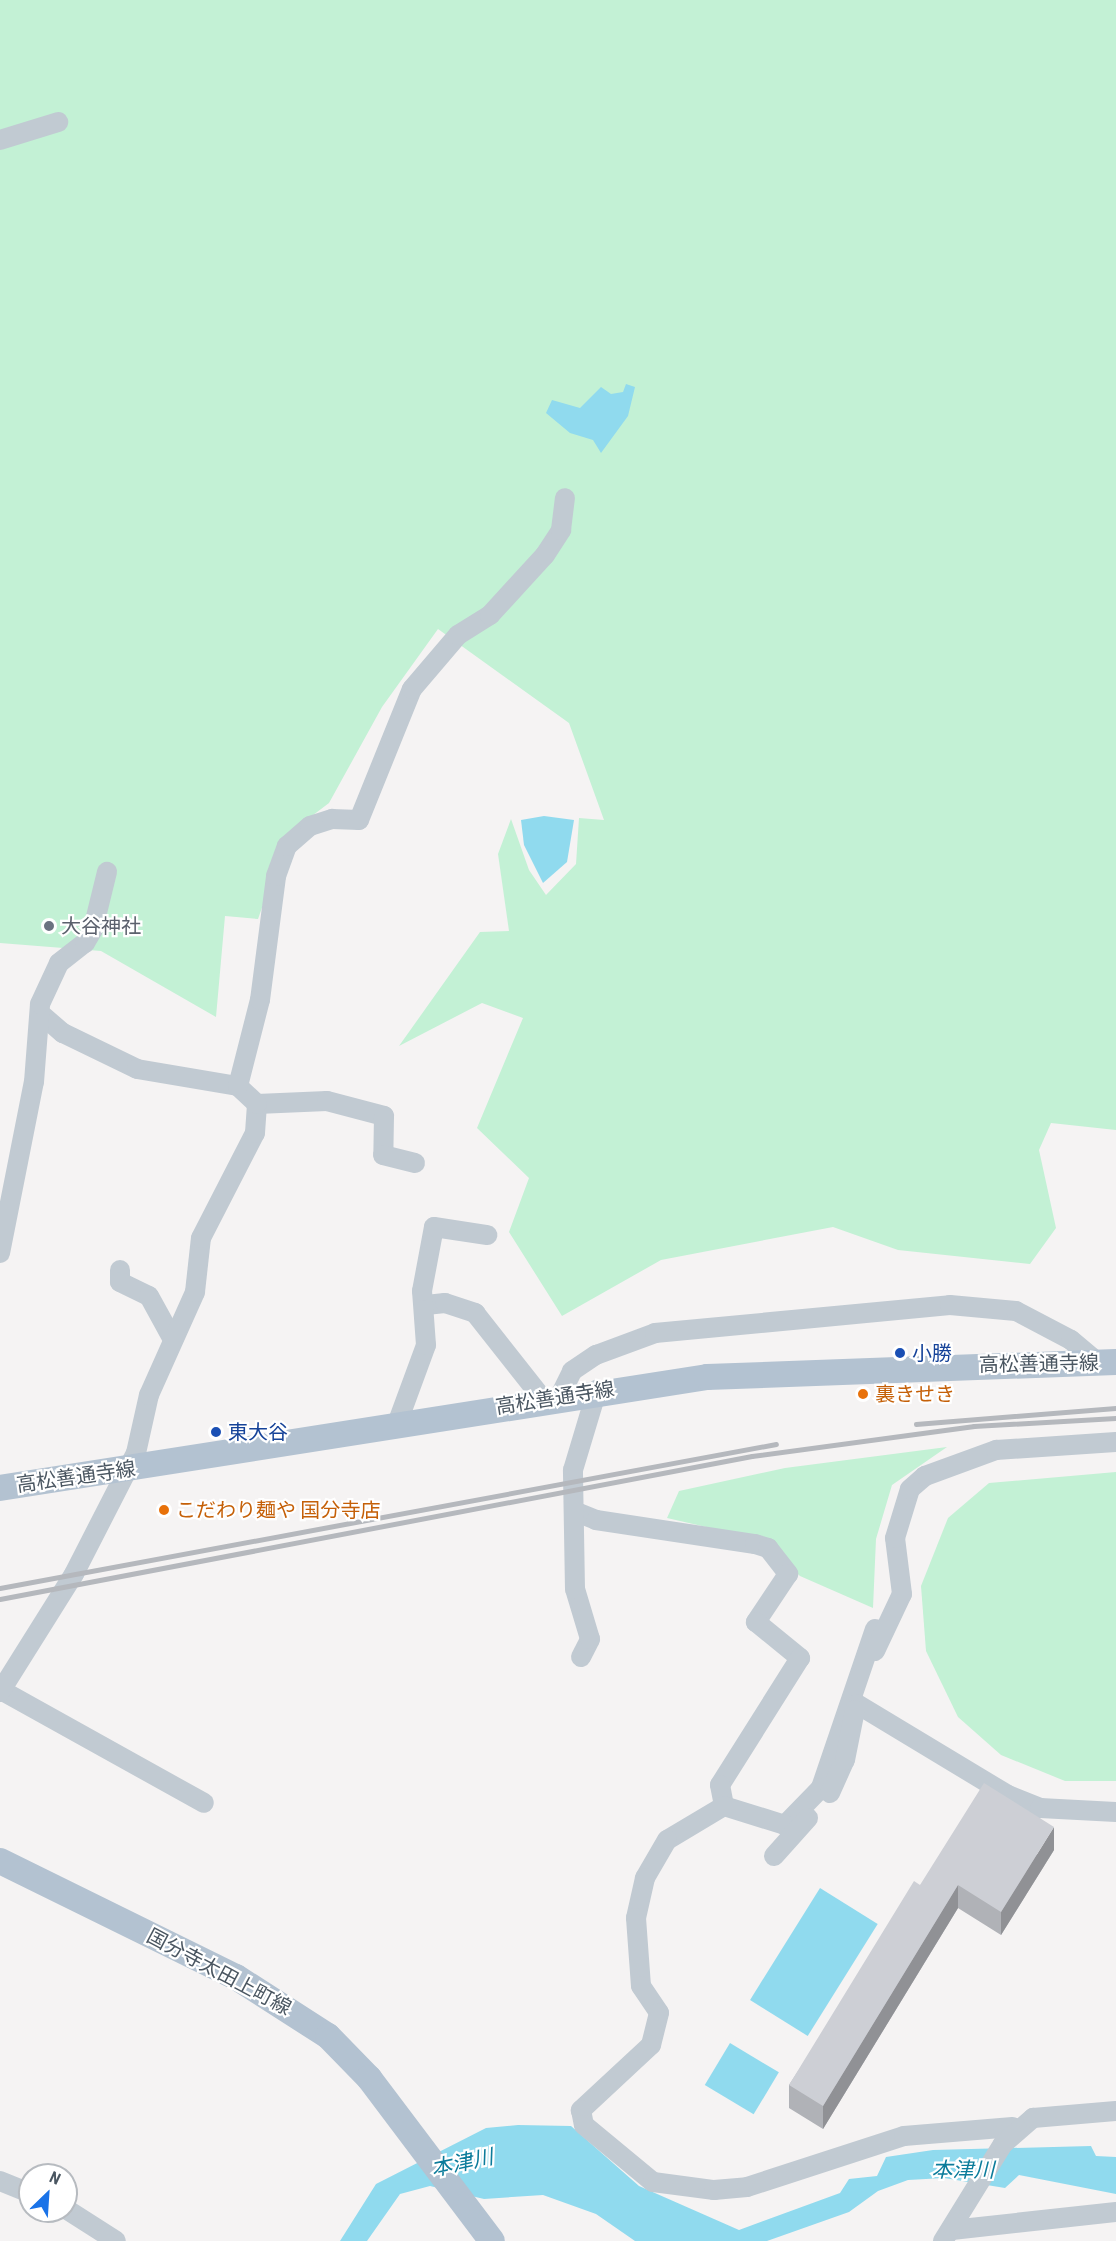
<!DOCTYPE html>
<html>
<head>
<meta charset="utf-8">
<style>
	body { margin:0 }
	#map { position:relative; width:1116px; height:2241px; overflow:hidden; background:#f5f3f3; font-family:"Roboto Condensed","Noto Sans JP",sans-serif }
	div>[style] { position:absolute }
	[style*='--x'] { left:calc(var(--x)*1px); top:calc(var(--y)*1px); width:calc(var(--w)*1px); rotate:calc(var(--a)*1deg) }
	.green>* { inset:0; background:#c3f1d5 }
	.water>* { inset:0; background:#90daee; transform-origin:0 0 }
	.minor>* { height:20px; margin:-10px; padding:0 10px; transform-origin:10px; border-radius:10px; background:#c1cad2 }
	.major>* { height:26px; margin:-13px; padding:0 13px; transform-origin:13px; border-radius:13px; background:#b3c2d1 }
	.rail>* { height:4.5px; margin:-2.25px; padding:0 2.25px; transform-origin:2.25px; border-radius:2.25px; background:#b5b8bd }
	.wall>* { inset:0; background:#b0b2b7 }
	.shaded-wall>* { inset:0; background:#909195 }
	.building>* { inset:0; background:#cdcfd5 }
	.dots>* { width:16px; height:16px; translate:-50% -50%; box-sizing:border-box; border:3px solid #fff; border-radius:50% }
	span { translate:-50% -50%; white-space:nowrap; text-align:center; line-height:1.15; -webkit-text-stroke:4.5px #fff; paint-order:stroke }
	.worship-label { font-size:20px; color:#5b616d }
	.left { translate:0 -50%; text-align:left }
	.transit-label { font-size:20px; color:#164399 }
	.street-label { font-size:20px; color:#4a5661 }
	.food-label { font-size:20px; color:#c56008 }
	.water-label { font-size:21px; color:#0c7c9b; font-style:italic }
	.north { position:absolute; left:18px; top:2163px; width:60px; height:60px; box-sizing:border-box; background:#fff; border:2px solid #b7bbc0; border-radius:50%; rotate:25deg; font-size:16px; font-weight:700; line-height:24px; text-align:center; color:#4a5661 }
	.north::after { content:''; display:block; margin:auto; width:21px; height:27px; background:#1a73e8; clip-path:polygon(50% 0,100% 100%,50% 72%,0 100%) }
</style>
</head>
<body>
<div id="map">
	<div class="green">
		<i style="clip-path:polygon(0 0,1116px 0,1116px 1130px,1051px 1123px,1039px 1150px,1056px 1228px,1030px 1264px,898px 1250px,833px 1227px,661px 1260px,562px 1316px,509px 1232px,529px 1178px,477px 1128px,523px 1018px,482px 1003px,399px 1046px,480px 932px,509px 931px,498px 854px,511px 819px,529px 870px,546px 895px,576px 864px,579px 818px,604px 820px,569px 723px,438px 629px,382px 707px,329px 803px,288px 834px,258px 919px,225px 916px,216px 1017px,101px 951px,0 943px)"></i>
		<i style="clip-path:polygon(947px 1447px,892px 1485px,876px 1539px,873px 1608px,800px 1576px,763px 1540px,667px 1518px,679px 1491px,785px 1468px)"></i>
		<i style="clip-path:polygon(1116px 1472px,1116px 1781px,1065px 1781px,1001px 1755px,958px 1717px,926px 1651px,921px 1586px,948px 1518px,989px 1483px)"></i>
	</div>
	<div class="water">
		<i style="clip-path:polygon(626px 384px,635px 387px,628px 416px,601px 453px,593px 440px,570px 433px,546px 413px,552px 400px,580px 408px,601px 387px,611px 394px,623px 392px)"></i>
		<i style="clip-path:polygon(544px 816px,574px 820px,567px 862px,543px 883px,524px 845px,521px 820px)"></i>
		<i style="left:820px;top:1888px;width:68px;height:132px;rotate:32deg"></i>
		<i style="left:730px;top:2043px;width:57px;height:49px;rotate:31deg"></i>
		<i style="clip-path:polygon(518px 2125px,571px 2126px,639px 2186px,739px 2230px,840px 2193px,849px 2179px,877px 2176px,886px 2157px,933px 2150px,1091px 2146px,1096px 2156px,1116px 2157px,1116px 2194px,1019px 2175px,1005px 2188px,944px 2178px,908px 2180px,878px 2191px,849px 2212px,767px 2241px,635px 2241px,596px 2214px,543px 2195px,484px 2199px,430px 2186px,400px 2194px,367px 2241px,340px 2241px,376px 2184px,486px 2128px)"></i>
	</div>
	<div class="minor">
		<i style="--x:0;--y:140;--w:61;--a:-17.2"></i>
		<i style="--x:42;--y:1015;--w:28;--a:41"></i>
		<i style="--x:63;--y:1033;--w:82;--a:25.9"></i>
		<i style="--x:137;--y:1069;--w:102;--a:9.6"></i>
		<i style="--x:257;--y:1104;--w:70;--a:-2.5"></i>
		<i style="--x:327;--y:1101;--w:59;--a:14.7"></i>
		<i style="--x:384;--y:1116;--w:39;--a:91"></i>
		<i style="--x:383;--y:1155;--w:33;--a:14"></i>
		<i style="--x:0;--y:1253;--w:174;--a:-78.8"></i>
		<i style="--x:34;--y:1082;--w:78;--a:-85.6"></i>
		<i style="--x:40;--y:1004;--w:45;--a:-65.1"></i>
		<i style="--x:59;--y:963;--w:33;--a:-38"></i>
		<i style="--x:85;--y:943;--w:16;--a:-60"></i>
		<i style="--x:93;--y:929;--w:59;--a:-76.2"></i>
		<i style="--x:120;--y:1270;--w:12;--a:90"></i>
		<i style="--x:120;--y:1282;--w:32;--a:26"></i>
		<i style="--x:149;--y:1296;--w:46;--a:61.2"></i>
		<i style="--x:426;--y:1305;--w:19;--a:-6"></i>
		<i style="--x:445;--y:1303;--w:32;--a:18"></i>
		<i style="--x:475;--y:1313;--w:110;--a:51.7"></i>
		<i style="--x:560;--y:1396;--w:28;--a:-64"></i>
		<i style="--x:572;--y:1371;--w:29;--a:-34"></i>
		<i style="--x:596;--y:1355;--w:63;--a:-20.4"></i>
		<i style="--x:655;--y:1333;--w:296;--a:-5.4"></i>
		<i style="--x:950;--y:1305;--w:66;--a:5.2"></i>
		<i style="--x:1016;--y:1311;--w:62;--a:27.8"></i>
		<i style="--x:1071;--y:1340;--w:35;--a:40"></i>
		<i style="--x:397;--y:1424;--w:84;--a:-69.8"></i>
		<i style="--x:426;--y:1345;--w:54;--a:-94.2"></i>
		<i style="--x:422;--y:1291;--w:65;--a:-79.4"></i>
		<i style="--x:434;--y:1227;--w:54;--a:8.6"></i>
		<i style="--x:574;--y:1511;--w:24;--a:22"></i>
		<i style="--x:596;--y:1520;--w:161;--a:8.6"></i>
		<i style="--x:755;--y:1544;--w:14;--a:17"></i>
		<i style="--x:768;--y:1548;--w:33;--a:52"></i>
		<i style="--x:788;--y:1574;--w:58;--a:123.7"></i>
		<i style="--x:756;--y:1622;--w:57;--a:39.3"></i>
		<i style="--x:800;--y:1658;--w:150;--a:122.2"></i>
		<i style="--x:720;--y:1785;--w:21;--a:79"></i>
		<i style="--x:875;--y:1629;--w:168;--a:108.8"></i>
		<i style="--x:821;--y:1788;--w:52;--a:134.2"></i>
		<i style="--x:785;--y:1825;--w:64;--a:-162.7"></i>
		<i style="--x:724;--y:1806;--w:66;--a:149.2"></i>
		<i style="--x:667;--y:1840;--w:44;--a:120.1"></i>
		<i style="--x:645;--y:1878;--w:41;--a:102.7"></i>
		<i style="--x:636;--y:1918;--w:68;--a:85.8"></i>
		<i style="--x:641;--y:1986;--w:32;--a:56"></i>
		<i style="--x:659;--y:2013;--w:33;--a:104"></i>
		<i style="--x:651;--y:2045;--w:96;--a:137.1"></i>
		<i style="--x:581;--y:2110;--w:15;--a:79"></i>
		<i style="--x:584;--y:2125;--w:89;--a:39.6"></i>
		<i style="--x:653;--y:2182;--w:62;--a:7.5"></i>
		<i style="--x:714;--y:2190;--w:33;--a:-5"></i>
		<i style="--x:747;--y:2187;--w:165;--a:-18"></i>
		<i style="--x:904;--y:2136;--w:109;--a:-4.7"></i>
		<i style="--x:875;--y:1651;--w:63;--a:-64.7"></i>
		<i style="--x:902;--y:1594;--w:56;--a:-97.1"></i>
		<i style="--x:895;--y:1538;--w:51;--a:-73"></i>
		<i style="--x:910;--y:1489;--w:20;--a:-41"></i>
		<i style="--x:925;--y:1476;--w:76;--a:-20.1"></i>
		<i style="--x:996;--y:1450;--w:120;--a:-3.8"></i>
		<i style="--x:581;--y:1657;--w:20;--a:-63"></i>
		<i style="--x:590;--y:1639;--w:52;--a:-106.7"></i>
		<i style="--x:575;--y:1589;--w:119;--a:-91"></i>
		<i style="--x:573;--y:1470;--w:84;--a:-73.3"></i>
		<i style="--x:1;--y:1690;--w:232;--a:29.1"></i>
		<i style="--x:0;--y:1692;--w:139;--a:-57.9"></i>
		<i style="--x:74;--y:1574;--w:136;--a:-62.9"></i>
		<i style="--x:136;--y:1453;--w:59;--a:-77.4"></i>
		<i style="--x:149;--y:1395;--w:113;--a:-65.9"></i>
		<i style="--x:195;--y:1292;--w:54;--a:-83.7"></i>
		<i style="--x:201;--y:1238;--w:118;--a:-62.8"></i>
		<i style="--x:255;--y:1133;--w:29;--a:-86"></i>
		<i style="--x:257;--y:1104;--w:26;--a:-137"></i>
		<i style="--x:238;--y:1086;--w:89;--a:-75.7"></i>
		<i style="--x:260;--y:1000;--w:125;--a:-82.6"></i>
		<i style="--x:276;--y:876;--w:32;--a:-70"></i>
		<i style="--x:287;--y:846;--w:30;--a:-41"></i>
		<i style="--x:310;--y:826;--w:23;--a:-18"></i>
		<i style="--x:332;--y:819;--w:27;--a:2"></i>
		<i style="--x:359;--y:820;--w:141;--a:-68"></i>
		<i style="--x:412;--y:689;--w:71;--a:-49.6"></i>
		<i style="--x:458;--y:635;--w:38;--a:-32"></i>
		<i style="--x:490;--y:615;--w:81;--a:-47.5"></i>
		<i style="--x:545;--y:555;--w:30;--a:-57"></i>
		<i style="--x:561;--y:530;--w:32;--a:-83"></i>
		<i style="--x:857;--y:1704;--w:176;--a:31.1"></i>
		<i style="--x:1008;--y:1795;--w:35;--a:22"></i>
		<i style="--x:1040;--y:1808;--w:76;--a:3"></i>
		<i style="--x:830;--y:1793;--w:36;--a:-66"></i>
		<i style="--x:845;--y:1760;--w:51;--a:-78.7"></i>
		<i style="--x:774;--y:1856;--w:51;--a:-48.2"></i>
		<i style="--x:0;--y:2181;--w:32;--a:22"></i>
		<i style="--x:66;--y:2209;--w:59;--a:32.6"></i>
		<i style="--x:952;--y:2230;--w:165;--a:-6.3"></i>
		<i style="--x:943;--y:2241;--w:114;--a:-58.3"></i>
		<i style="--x:1003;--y:2144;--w:40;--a:-41"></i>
		<i style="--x:1033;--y:2118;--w:83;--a:-4.8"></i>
	</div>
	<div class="major">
		<i style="--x:0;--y:1488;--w:716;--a:-8.92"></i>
		<i style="--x:707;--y:1377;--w:409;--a:-2.1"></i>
		<i style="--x:0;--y:1861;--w:263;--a:26.2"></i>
		<i style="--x:236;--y:1977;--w:109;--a:32.7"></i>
		<i style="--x:328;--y:2036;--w:59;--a:45.7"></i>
		<i style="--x:369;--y:2078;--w:204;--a:53"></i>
	</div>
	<div class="rail">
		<i style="--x:916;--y:1424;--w:201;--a:-4.6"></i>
		<i style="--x:0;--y:1588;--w:789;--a:-10.51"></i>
		<i style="--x:0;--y:1599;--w:765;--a:-10.77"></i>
		<i style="--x:752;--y:1456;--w:224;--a:-7.7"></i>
		<i style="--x:974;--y:1426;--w:142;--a:-3.2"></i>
	</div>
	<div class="wall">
		<i style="clip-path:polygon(1054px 1850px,1001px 1935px,958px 1908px,823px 2129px,789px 2108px,789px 2085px,920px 1885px)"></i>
	</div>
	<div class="shaded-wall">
		<i style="clip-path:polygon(1054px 1827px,1054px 1850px,1001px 1935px,1001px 1912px)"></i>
		<i style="clip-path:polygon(958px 1885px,958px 1908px,823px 2129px,823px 2106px)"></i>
	</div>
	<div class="building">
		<i style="clip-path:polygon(984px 1783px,1054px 1827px,1001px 1912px,958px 1885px,823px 2106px,789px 2085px,914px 1881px,920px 1885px)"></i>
	</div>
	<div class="dots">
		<i style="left:49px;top:926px;background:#6b7280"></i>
		<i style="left:900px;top:1353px;background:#1a4fb4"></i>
		<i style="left:863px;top:1394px;background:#e8710a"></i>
		<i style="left:216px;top:1432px;background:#1a4fb4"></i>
		<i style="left:164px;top:1510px;background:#e8710a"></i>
	</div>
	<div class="worship-label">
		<span class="left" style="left:61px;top:926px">大谷神社</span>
	</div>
	<div class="transit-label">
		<span class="left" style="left:912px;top:1353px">小勝</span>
		<span class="left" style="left:228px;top:1432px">東大谷</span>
	</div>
	<div class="street-label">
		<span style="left:1039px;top:1364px;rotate:-1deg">高松善通寺線</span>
		<span style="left:555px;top:1398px;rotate:-9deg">高松善通寺線</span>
		<span style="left:76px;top:1477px;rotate:-8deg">高松善通寺線</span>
		<span style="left:219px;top:1972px;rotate:28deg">国分寺太田上町線</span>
	</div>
	<div class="food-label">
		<span class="left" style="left:875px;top:1394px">裏きせき</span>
		<span class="left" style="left:176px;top:1510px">こだわり麺や 国分寺店</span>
	</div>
	<div class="water-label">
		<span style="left:462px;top:2163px;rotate:-12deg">本津川</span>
		<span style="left:963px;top:2170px">本津川</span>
	</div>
	<div class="north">N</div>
</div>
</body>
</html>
